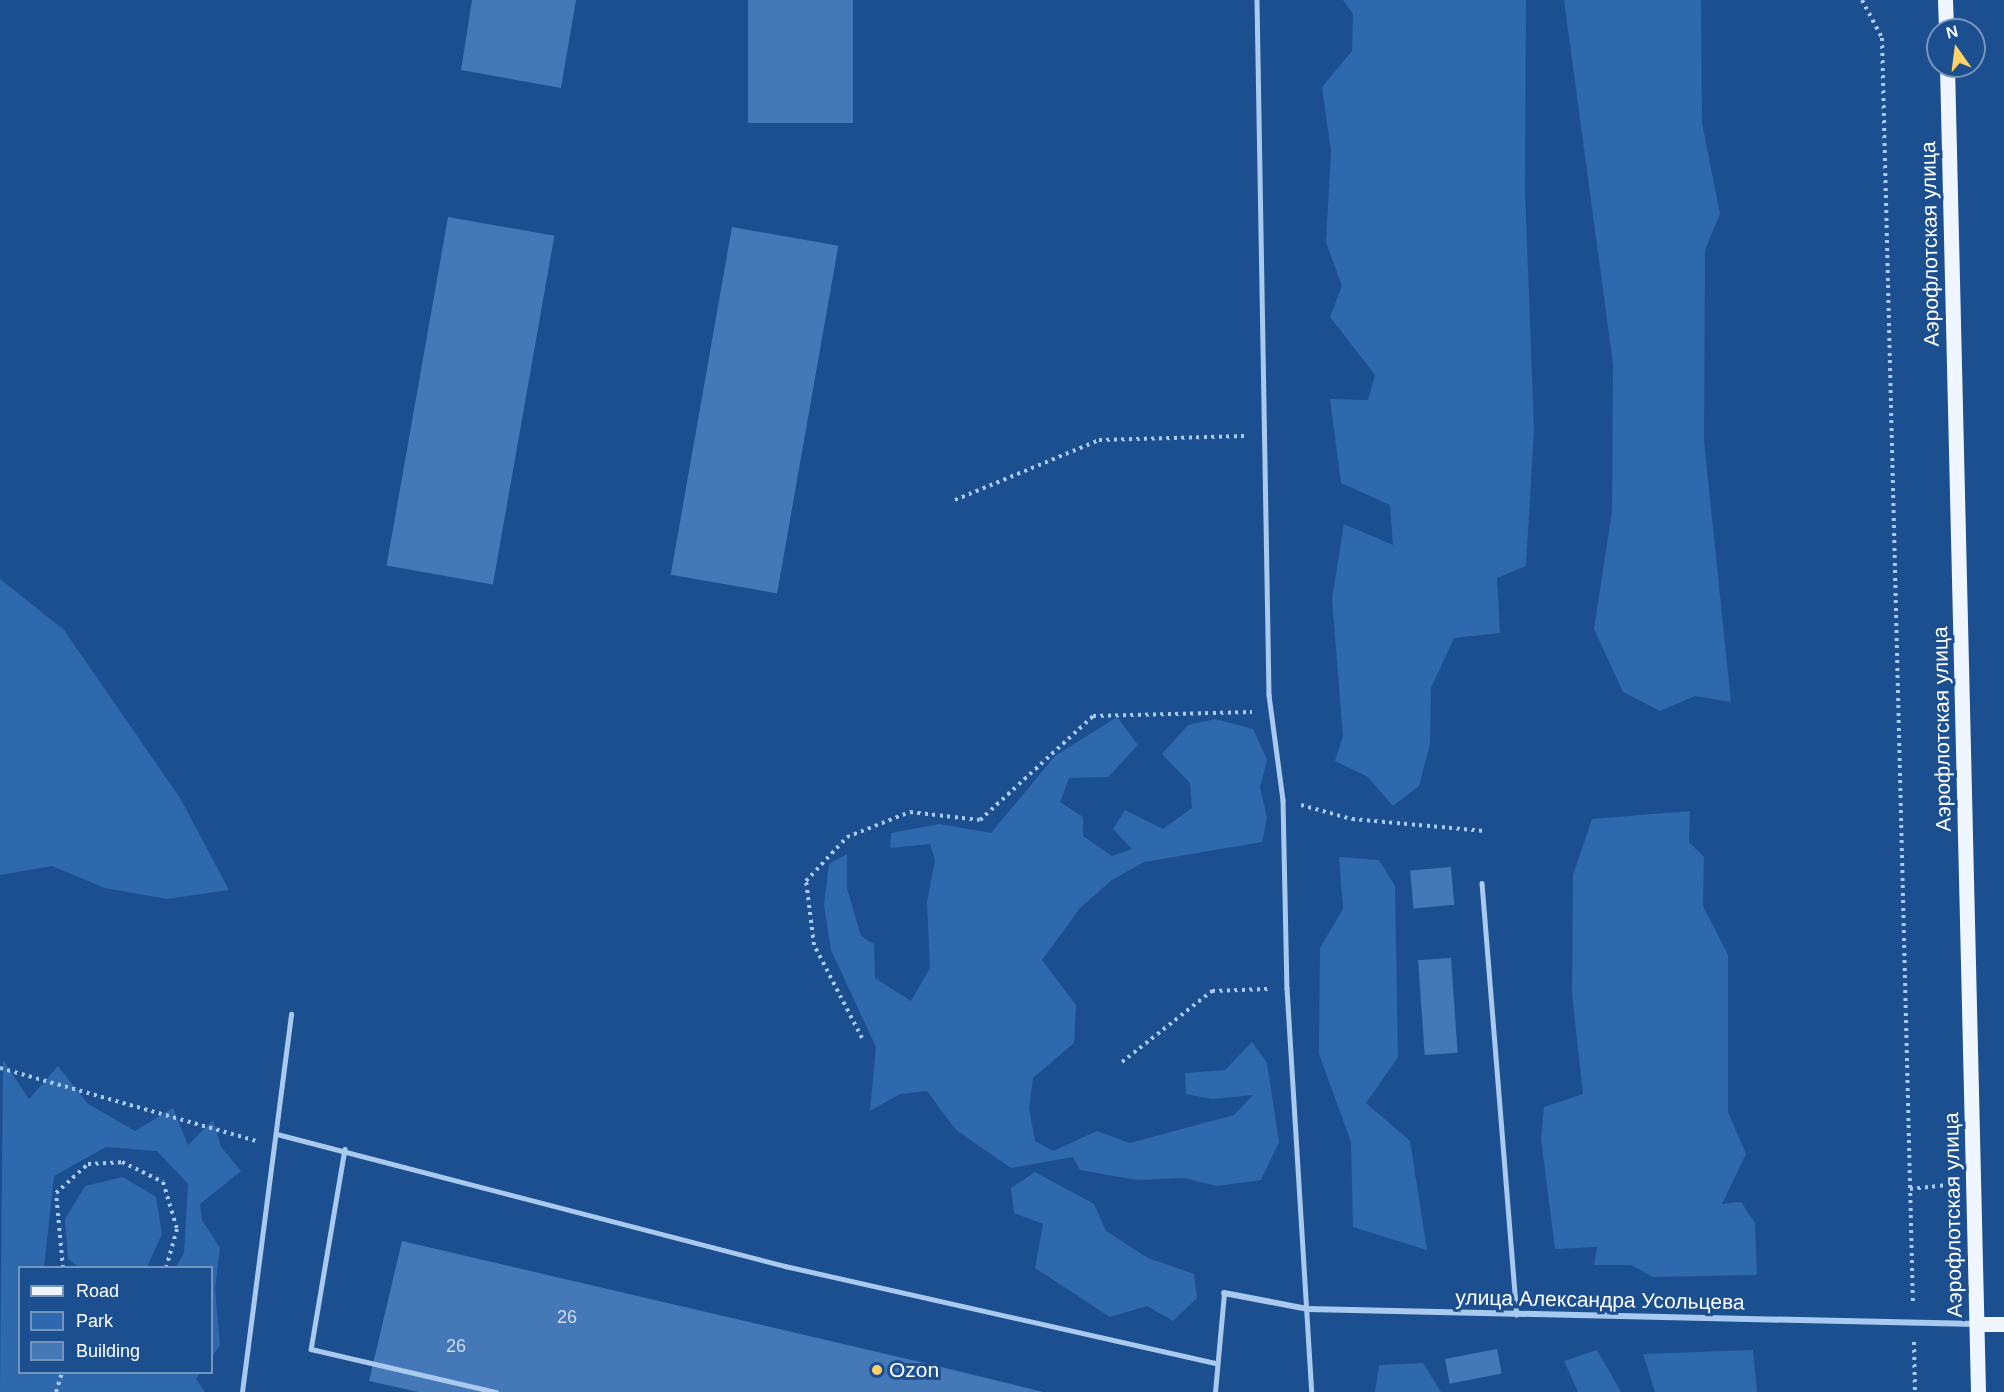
<!DOCTYPE html>
<html>
<head>
<meta charset="utf-8">
<style>
	body { margin:0 }
	#map { position:relative; width:2004px; height:1392px; overflow:hidden; background:#1b4f8f; font-family:Arial,sans-serif }
	div>[style] { position:absolute }
	[style*='--x'] { left:calc(var(--x)*1px); top:calc(var(--y)*1px); width:calc(var(--w)*1px); rotate:calc(var(--a)*1deg) }
	.green>* { inset:0; background:#2e69ad }
	.building>* { inset:0; background:#4478b7; transform-origin:0 0 }
	.path>* { height:4px; margin-top:-2px; transform-origin:0; background:repeating-linear-gradient(90deg,#a9c9ee 0 3px,transparent 0 7.5px) }
	.lane>* { height:4.5px; margin:-2.25px; padding:0 2.25px; transform-origin:2.25px; border-radius:2.25px; background:#a9c9ee }
	.street>* { height:6px; margin:-3px; padding:0 3px; transform-origin:3px; border-radius:3px; background:#a9c9ee }
	.primary>* { height:15px; margin:-7.5px; padding:0 7.5px; transform-origin:7.5px; border-radius:7.5px; background:#f0f6ff }
	.dots>* { width:16px; height:16px; translate:-50% -50%; box-sizing:border-box; border:3px solid #1b4f8f; border-radius:50% }
	span { translate:-50% -50%; white-space:nowrap; text-align:center; line-height:1.15; -webkit-text-stroke:6px #1b4f8f; paint-order:stroke }
	.number-label { font-size:18px; color:#d0dded }
	.number-label span { -webkit-text-stroke-width:0 }
	.street-label { font-size:21px; color:#fff }
	.poi-label { font-size:21px; color:#fff }
	.left { translate:0 -50%; text-align:left }
	.legend { position:absolute; left:18px; top:1266px; width:195px; height:108px; box-sizing:border-box; background:#1b4f8f; border:2px solid #7695bc; margin:0; padding:8px 10px; list-style:none; font-size:18px; color:#fff }
	.legend li { display:flex; align-items:center; gap:12px; height:30px }
	.legend b { width:30px; border:2px solid #7695bc }
	.north { position:absolute; left:1926px; top:18px; width:60px; height:60px; box-sizing:border-box; background:#1b4f8f; border:2px solid #7695bc; border-radius:50%; rotate:346deg; font-size:16px; font-weight:700; line-height:24px; text-align:center; color:#fff }
	.north::after { content:''; display:block; margin:auto; width:21px; height:27px; background:#ffd166; clip-path:polygon(50% 0,100% 100%,50% 72%,0 100%) }
</style>
</head>
<body>
<div id="map">
	<div class="green">
		<i style="clip-path:polygon(1343px 0,1526px 0,1525px 190px,1534px 430px,1526px 566px,1497px 578px,1500px 633px,1454px 638px,1431px 688px,1430px 744px,1419px 786px,1393px 806px,1368px 777px,1335px 761px,1343px 736px,1332px 599px,1344px 524px,1393px 545px,1390px 505px,1341px 483px,1330px 399px,1368px 400px,1375px 375px,1330px 317px,1342px 286px,1326px 242px,1331px 151px,1322px 87px,1352px 51px,1353px 14px)"></i>
		<i style="clip-path:polygon(1564px 0,1701px 0,1702px 123px,1720px 214px,1705px 250px,1704px 441px,1731px 702px,1695px 696px,1660px 711px,1623px 692px,1594px 629px,1612px 511px,1613px 364px)"></i>
		<i style="clip-path:polygon(0 579px,64px 630px,180px 798px,229px 890px,167px 899px,105px 888px,52px 866px,0 875px)"></i>
		<i style="clip-path:polygon(1117px 717px,1138px 745px,1108px 777px,1069px 778px,1060px 802px,1083px 817px,1083px 836px,1112px 856px,1132px 849px,1113px 829px,1125px 810px,1163px 829px,1192px 808px,1190px 783px,1162px 754px,1188px 725px,1215px 719px,1253px 729px,1267px 760px,1260px 787px,1267px 818px,1262px 842px,1144px 862px,1112px 880px,1080px 908px,1042px 960px,1076px 1005px,1074px 1043px,1033px 1078px,1029px 1109px,1035px 1141px,1053px 1151px,1097px 1131px,1130px 1143px,1234px 1115px,1253px 1095px,1212px 1099px,1186px 1094px,1185px 1073px,1225px 1070px,1252px 1042px,1267px 1063px,1279px 1142px,1261px 1180px,1217px 1186px,1184px 1178px,1137px 1180px,1080px 1170px,1073px 1157px,1011px 1168px,956px 1130px,927px 1091px,900px 1094px,870px 1111px,876px 1047px,831px 950px,824px 905px,829px 864px,847px 854px,847px 888px,861px 936px,874px 944px,875px 978px,911px 1001px,930px 968px,927px 902px,935px 860px,930px 844px,890px 848px,891px 833px,939px 824px,991px 833px,1055px 756px)"></i>
		<i style="clip-path:polygon(1690px 811px,1689px 842px,1704px 857px,1703px 906px,1728px 955px,1728px 1112px,1746px 1154px,1722px 1204px,1741px 1202px,1755px 1223px,1757px 1275px,1653px 1277px,1631px 1265px,1594px 1265px,1597px 1247px,1555px 1249px,1541px 1139px,1544px 1107px,1583px 1094px,1572px 993px,1573px 875px,1592px 819px)"></i>
		<i style="clip-path:polygon(1339px 857px,1379px 860px,1395px 886px,1398px 1057px,1366px 1103px,1410px 1141px,1427px 1250px,1353px 1227px,1351px 1142px,1319px 1054px,1320px 948px,1343px 909px)"></i>
		<i style="clip-path:polygon(3px 1060px,29px 1099px,58px 1066px,88px 1104px,135px 1131px,173px 1108px,188px 1145px,213px 1120px,221px 1147px,241px 1171px,200px 1204px,202px 1220px,220px 1248px,215px 1289px,220px 1345px,212px 1357px,212px 1268px,176px 1267px,184px 1253px,188px 1184px,157px 1151px,106px 1147px,54px 1176px,44px 1267px,20px 1268px,20px 1372px,200px 1373px,196px 1379px,205px 1392px,0 1392px)"></i>
		<i style="clip-path:polygon(1035px 1172px,1094px 1204px,1106px 1231px,1148px 1258px,1194px 1274px,1197px 1298px,1173px 1321px,1147px 1306px,1110px 1317px,1035px 1268px,1043px 1224px,1014px 1213px,1011px 1188px)"></i>
		<i style="clip-path:polygon(123px 1177px,156px 1197px,162px 1234px,147px 1267px,79px 1267px,68px 1259px,65px 1219px,85px 1186px)"></i>
		<i style="clip-path:polygon(1597px 1350px,1621px 1392px,1578px 1392px,1564px 1361px)"></i>
		<i style="clip-path:polygon(1753px 1350px,1757px 1392px,1655px 1392px,1643px 1354px)"></i>
		<i style="clip-path:polygon(1423px 1363px,1441px 1392px,1375px 1392px,1379px 1365px)"></i>
	</div>
	<div class="building">
		<i style="clip-path:polygon(472px 0,576px 0,561px 88px,461px 70px)"></i>
		<i style="left:748px;top:0;width:105px;height:123px"></i>
		<i style="left:448px;top:217px;width:108px;height:354px;rotate:10deg"></i>
		<i style="left:732px;top:227px;width:108px;height:353px;rotate:10deg"></i>
		<i style="left:1451px;top:867px;width:38px;height:41px;rotate:85deg"></i>
		<i style="left:1451px;top:958px;width:95px;height:33px;rotate:86deg"></i>
		<i style="clip-path:polygon(402px 1241px,933px 1365px,1043px 1392px,418px 1392px,369px 1381px)"></i>
		<i style="left:1497px;top:1349px;width:25px;height:53px;rotate:79deg"></i>
	</div>
	<div class="path">
		<i style="--x:1862;--y:0;--w:43;--a:62.2"></i>
		<i style="--x:1882;--y:38;--w:1264;--a:88.6"></i>
		<i style="--x:955;--y:500;--w:156;--a:-22.6"></i>
		<i style="--x:1099;--y:440;--w:146;--a:-1.6"></i>
		<i style="--x:1301;--y:805;--w:53;--a:15.4"></i>
		<i style="--x:1352;--y:819;--w:133;--a:5.2"></i>
		<i style="--x:862;--y:1038;--w:105;--a:-117.3"></i>
		<i style="--x:814;--y:945;--w:64;--a:-97.1"></i>
		<i style="--x:806;--y:881;--w:60;--a:-47"></i>
		<i style="--x:847;--y:837;--w:68;--a:-21.6"></i>
		<i style="--x:910;--y:812;--w:70;--a:6.5"></i>
		<i style="--x:980;--y:820;--w:154;--a:-42.6"></i>
		<i style="--x:1093;--y:716;--w:159;--a:-1.4"></i>
		<i style="--x:1122;--y:1062;--w:115;--a:-38.3"></i>
		<i style="--x:1212;--y:991;--w:56;--a:-2"></i>
		<i style="--x:0;--y:1068;--w:266;--a:15.9"></i>
		<i style="--x:1910;--y:1189;--w:38;--a:-6"></i>
		<i style="--x:63;--y:1268;--w:75;--a:-95.3"></i>
		<i style="--x:56;--y:1193;--w:43;--a:-42.2"></i>
		<i style="--x:88;--y:1164;--w:34;--a:-3"></i>
		<i style="--x:122;--y:1162;--w:46;--a:26"></i>
		<i style="--x:163;--y:1182;--w:49;--a:73.4"></i>
		<i style="--x:177;--y:1229;--w:41;--a:105.8"></i>
		<i style="--x:1914;--y:1342;--w:50;--a:88.9"></i>
		<i style="--x:56;--y:1392;--w:21;--a:-73"></i>
	</div>
	<div class="lane">
		<i style="--x:1257;--y:0;--w:695;--a:89.01"></i>
		<i style="--x:1269;--y:695;--w:106;--a:82.4"></i>
		<i style="--x:1283;--y:800;--w:188;--a:88.8"></i>
		<i style="--x:1287;--y:988;--w:405;--a:86.5"></i>
		<i style="--x:1482;--y:883;--w:433;--a:85.4"></i>
		<i style="--x:277;--y:1134;--w:525;--a:14.57"></i>
		<i style="--x:785;--y:1266;--w:443;--a:12.7"></i>
		<i style="--x:345;--y:1149;--w:203;--a:99.6"></i>
		<i style="--x:311;--y:1349;--w:190;--a:13.1"></i>
		<i style="--x:242;--y:1392;--w:381;--a:-82.6"></i>
		<i style="--x:1215;--y:1392;--w:99;--a:-84.8"></i>
	</div>
	<div class="street">
		<i style="--x:1224;--y:1293;--w:86;--a:10.8"></i>
		<i style="--x:1308;--y:1309;--w:668;--a:1.29"></i>
	</div>
	<div class="primary">
		<i style="--x:1945;--y:0;--w:30;--a:88"></i>
		<i style="--x:1947;--y:66;--w:1326;--a:88.66"></i>
		<i style="--x:1977;--y:1324;--w:27;--a:0"></i>
	</div>
	<div class="dots">
		<i style="left:877px;top:1370px;background:#ffd166"></i>
	</div>
	<div class="number-label">
		<span style="left:567px;top:1317px">26</span>
		<span style="left:456px;top:1346px">26</span>
	</div>
	<div class="street-label">
		<span style="left:1930px;top:244px;rotate:-91deg">Аэрофлотская улица</span>
		<span style="left:1942px;top:729px;rotate:-91deg">Аэрофлотская улица</span>
		<span style="left:1953px;top:1215px;rotate:-91deg">Аэрофлотская улица</span>
		<span style="left:1600px;top:1300px;rotate:1deg">улица Александра Усольцева</span>
	</div>
	<div class="poi-label">
		<span class="left" style="left:889px;top:1370px">Ozon</span>
	</div>
	<ul class="legend">
	<li><b style="height:8px;background:#f0f6ff"></b>Road</li>
	<li><b style="height:16px;background:#2e69ad"></b>Park</li>
	<li><b style="height:16px;background:#4478b7"></b>Building</li>
	</ul>
	<div class="north">N</div>
</div>
</body>
</html>
